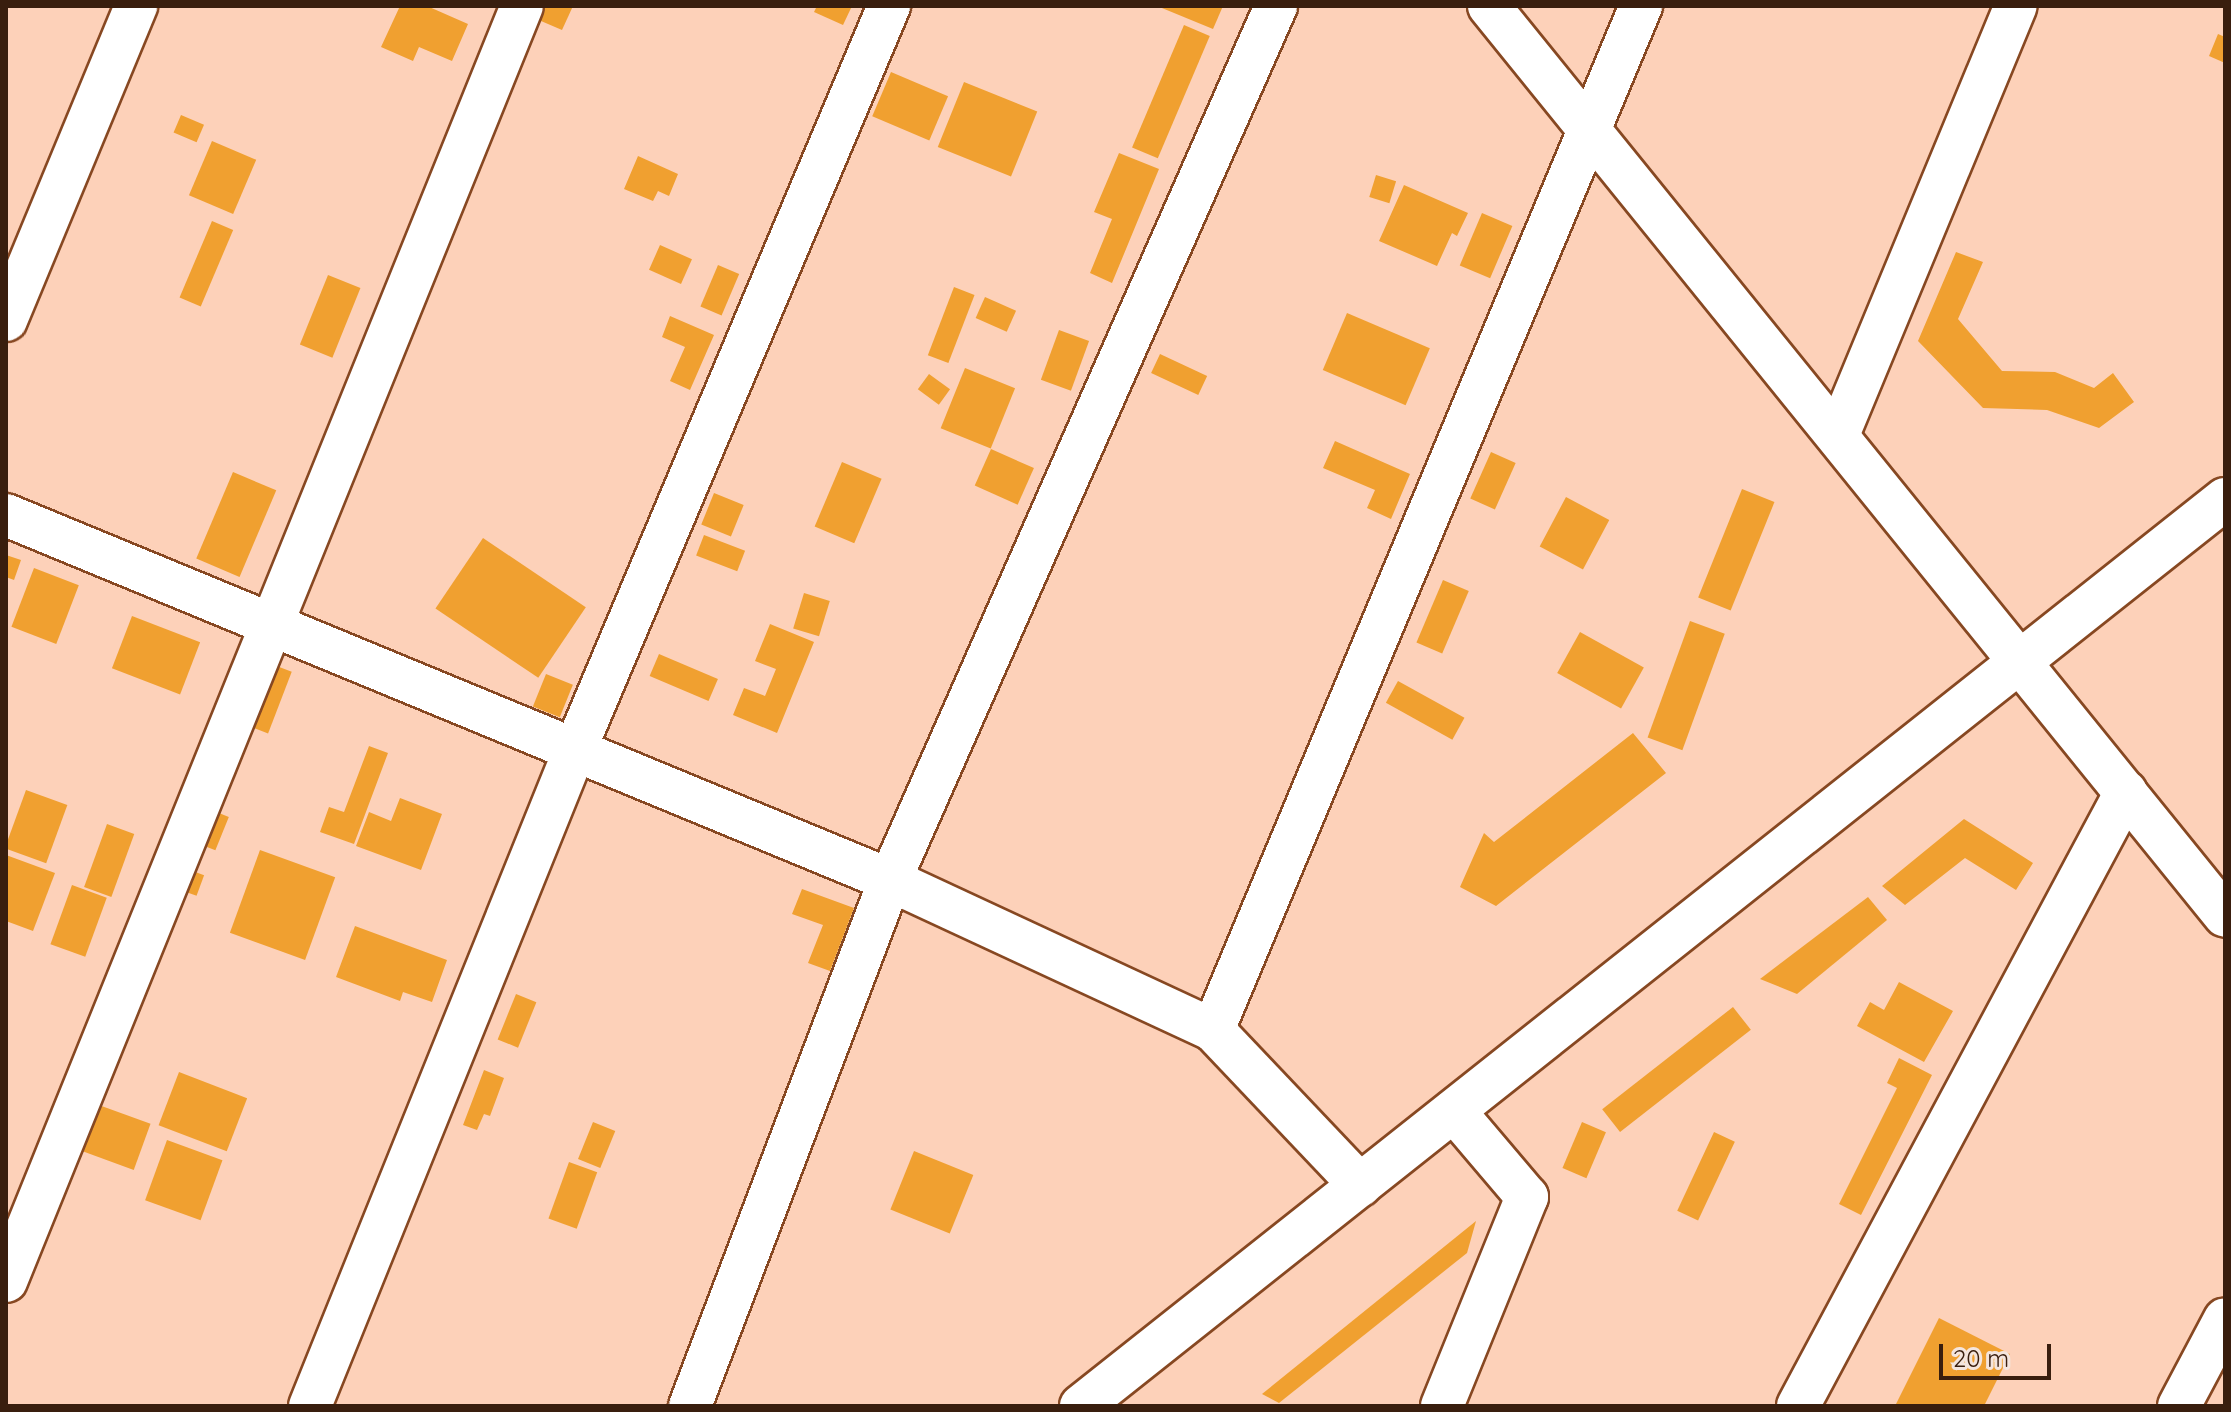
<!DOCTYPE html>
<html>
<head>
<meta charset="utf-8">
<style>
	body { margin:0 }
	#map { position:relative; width:2231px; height:1412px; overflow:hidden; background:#fdd1b9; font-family:Quicksand,sans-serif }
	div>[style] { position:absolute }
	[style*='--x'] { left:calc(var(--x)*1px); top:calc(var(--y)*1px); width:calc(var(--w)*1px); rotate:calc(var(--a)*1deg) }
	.building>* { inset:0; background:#f0a030; transform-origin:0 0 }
	.roads { filter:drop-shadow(2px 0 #874822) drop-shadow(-2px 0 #874822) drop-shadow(0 2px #874822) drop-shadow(0 -2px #874822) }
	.minor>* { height:42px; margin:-21px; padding:0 21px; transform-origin:21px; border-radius:21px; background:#fff }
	span { translate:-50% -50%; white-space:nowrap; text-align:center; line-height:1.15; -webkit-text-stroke:7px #f4e5dd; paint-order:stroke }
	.frame { position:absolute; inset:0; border:8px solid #391e0e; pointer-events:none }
	.scale { position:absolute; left:1939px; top:1344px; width:112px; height:36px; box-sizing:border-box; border:4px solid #391e0e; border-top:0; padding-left:10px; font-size:24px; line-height:28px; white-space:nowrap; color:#391e0e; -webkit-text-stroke:6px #f4e5dd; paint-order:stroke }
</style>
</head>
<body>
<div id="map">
	<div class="building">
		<i style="clip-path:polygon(400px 6px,427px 6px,468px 24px,452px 61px,419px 47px,413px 61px,381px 47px)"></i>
		<i style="clip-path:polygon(539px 6px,573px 6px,562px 30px,534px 18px)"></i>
		<i style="clip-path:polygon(817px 6px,852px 6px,843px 25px,814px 12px)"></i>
		<i style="clip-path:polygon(1157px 6px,1223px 6px,1213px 29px)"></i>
		<i style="left:1184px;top:25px;width:28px;height:133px;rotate:23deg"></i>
		<i style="clip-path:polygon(2218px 34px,2225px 37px,2225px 63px,2209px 56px)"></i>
		<i style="left:891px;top:72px;width:62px;height:48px;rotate:23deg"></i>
		<i style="left:964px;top:82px;width:79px;height:70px;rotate:22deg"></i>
		<i style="left:181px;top:115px;width:25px;height:19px;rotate:23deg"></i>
		<i style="left:212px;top:141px;width:48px;height:59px;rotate:23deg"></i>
		<i style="clip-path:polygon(1119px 153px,1159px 169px,1112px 283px,1090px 273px,1112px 219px,1094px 212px)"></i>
		<i style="clip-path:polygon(638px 156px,678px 174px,669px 196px,658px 191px,653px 201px,624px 189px)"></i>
		<i style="left:1376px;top:175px;width:21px;height:23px;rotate:17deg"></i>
		<i style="clip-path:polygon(1404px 185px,1468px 213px,1457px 236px,1452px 233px,1437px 266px,1379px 241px)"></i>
		<i style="left:1482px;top:213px;width:33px;height:57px;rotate:23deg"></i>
		<i style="left:212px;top:221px;width:23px;height:83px;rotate:23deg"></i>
		<i style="left:660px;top:245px;width:35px;height:27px;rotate:24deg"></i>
		<i style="clip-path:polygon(1956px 252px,1983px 262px,1958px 319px,2002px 371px,2055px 372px,2094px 388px,2113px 373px,2134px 402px,2099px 428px,2047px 410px,1983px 408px,1918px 341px)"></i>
		<i style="left:718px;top:265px;width:23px;height:45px;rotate:23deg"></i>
		<i style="left:328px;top:275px;width:35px;height:75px;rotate:22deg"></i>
		<i style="left:954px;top:287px;width:22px;height:73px;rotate:21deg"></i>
		<i style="left:985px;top:297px;width:34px;height:23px;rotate:24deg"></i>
		<i style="left:1347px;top:313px;width:90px;height:62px;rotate:23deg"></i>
		<i style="clip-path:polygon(670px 316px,714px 335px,690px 390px,670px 381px,685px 347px,662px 337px)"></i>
		<i style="left:1059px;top:330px;width:32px;height:53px;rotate:20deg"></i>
		<i style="left:1160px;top:354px;width:52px;height:21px;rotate:25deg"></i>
		<i style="left:965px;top:368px;width:54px;height:65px;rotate:22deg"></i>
		<i style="left:929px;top:374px;width:26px;height:19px;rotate:36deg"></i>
		<i style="clip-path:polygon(1335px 441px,1410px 474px,1391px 519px,1367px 508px,1375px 490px,1323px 468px)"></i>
		<i style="left:991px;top:449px;width:47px;height:40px;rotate:24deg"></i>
		<i style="left:1491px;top:452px;width:27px;height:51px;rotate:24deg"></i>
		<i style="left:842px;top:462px;width:43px;height:70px;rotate:23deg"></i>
		<i style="left:233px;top:472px;width:47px;height:94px;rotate:23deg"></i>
		<i style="left:1742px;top:489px;width:35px;height:117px;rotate:22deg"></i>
		<i style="left:714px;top:493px;width:32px;height:34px;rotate:22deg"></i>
		<i style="left:1566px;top:497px;width:49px;height:56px;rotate:28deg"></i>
		<i style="left:704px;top:535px;width:44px;height:22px;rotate:21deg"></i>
		<i style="left:483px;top:538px;width:124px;height:85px;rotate:34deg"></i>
		<i style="clip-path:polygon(6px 555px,21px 560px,14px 580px,6px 577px)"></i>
		<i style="left:34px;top:568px;width:48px;height:63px;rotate:21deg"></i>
		<i style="left:1443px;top:580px;width:28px;height:68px;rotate:23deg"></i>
		<i style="left:804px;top:593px;width:27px;height:37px;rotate:17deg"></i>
		<i style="left:132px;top:616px;width:73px;height:56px;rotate:21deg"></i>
		<i style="left:1690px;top:621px;width:37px;height:124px;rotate:20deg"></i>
		<i style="clip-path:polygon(770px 624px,814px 642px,777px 733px,733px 715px,744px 688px,765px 696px,776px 669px,755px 661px)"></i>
		<i style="left:1580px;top:632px;width:73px;height:47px;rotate:29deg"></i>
		<i style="left:659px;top:654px;width:64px;height:24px;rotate:23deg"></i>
		<i style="left:274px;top:665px;width:19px;height:66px;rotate:21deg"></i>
		<i style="left:546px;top:674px;width:29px;height:35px;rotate:22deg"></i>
		<i style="left:1398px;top:681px;width:76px;height:25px;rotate:29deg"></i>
		<i style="clip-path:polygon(1633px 733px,1666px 773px,1496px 906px,1460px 887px,1484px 833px,1494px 842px)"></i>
		<i style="clip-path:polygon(369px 746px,388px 753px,354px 844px,320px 832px,329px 807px,344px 812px)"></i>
		<i style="left:26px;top:790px;width:44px;height:62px;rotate:20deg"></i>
		<i style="clip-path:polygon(400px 798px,442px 814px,421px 870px,356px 846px,369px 812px,391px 821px)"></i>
		<i style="left:214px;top:811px;width:16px;height:36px;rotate:22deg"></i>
		<i style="clip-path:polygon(1964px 819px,2033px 863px,2016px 890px,1965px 858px,1905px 905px,1882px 886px)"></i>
		<i style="left:107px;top:824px;width:29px;height:67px;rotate:20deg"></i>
		<i style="left:260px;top:850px;width:80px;height:88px;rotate:20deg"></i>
		<i style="clip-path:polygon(6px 855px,55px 873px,33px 931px,6px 921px)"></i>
		<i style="left:190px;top:870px;width:15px;height:22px;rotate:20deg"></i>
		<i style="left:72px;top:885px;width:37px;height:63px;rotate:20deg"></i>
		<i style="clip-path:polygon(802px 889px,854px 908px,830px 971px,808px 963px,823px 925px,792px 914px)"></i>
		<i style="clip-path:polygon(1868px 897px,1887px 920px,1797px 994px,1760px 979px)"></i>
		<i style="clip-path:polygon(355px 926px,447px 960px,432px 1002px,403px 992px,400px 1001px,336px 977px)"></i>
		<i style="clip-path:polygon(1899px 982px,1953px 1011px,1924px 1062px,1857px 1026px,1870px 1002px,1884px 1010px)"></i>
		<i style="left:516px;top:994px;width:22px;height:49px;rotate:22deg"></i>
		<i style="left:1733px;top:1007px;width:29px;height:166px;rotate:52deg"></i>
		<i style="clip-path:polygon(1899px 1058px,1932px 1075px,1861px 1215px,1839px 1204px,1897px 1088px,1887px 1083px)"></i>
		<i style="clip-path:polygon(484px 1070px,504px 1078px,490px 1116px,484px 1114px,477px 1130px,463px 1125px)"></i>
		<i style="left:179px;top:1072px;width:73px;height:57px;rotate:21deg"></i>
		<i style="left:96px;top:1104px;width:58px;height:49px;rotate:20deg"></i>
		<i style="left:593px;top:1122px;width:24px;height:40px;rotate:22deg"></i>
		<i style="left:1582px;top:1122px;width:26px;height:50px;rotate:23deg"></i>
		<i style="left:1714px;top:1132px;width:23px;height:87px;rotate:25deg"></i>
		<i style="left:167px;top:1140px;width:59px;height:64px;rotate:20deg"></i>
		<i style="left:914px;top:1151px;width:64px;height:63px;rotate:22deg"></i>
		<i style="left:569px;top:1162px;width:30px;height:60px;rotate:20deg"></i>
		<i style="clip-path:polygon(1476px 1221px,1467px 1253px,1279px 1403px,1262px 1394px)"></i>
		<i style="clip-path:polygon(1939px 1318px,2010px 1354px,1984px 1406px,1895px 1406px)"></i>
	</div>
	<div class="roads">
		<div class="minor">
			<i style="--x:1489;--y:6;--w:1170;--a:51.03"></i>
			<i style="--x:6;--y:320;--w:340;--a:-67.5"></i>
			<i style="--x:1838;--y:435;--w:464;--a:-67.5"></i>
			<i style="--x:6;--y:515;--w:956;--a:22.44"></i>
			<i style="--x:890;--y:880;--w:356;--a:24.9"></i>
			<i style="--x:1213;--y:1030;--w:214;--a:46.5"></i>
			<i style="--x:1213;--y:1030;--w:1110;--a:-67.32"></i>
			<i style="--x:6;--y:1281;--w:1375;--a:-67.97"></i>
			<i style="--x:310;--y:1406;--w:705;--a:-68.02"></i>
			<i style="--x:574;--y:752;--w:810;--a:-67.11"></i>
			<i style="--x:690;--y:1406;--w:563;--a:-69.18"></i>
			<i style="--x:890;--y:880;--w:955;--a:-66.17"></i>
			<i style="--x:1081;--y:1406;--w:1460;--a:-38.41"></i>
			<i style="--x:1442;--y:1406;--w:226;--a:-67.9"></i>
			<i style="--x:1527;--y:1197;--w:113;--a:-130.3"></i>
			<i style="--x:1798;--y:1406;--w:696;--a:-61.89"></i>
			<i style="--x:2179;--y:1406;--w:98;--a:-62.1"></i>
		</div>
	</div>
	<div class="frame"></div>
	<div class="scale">20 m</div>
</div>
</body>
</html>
